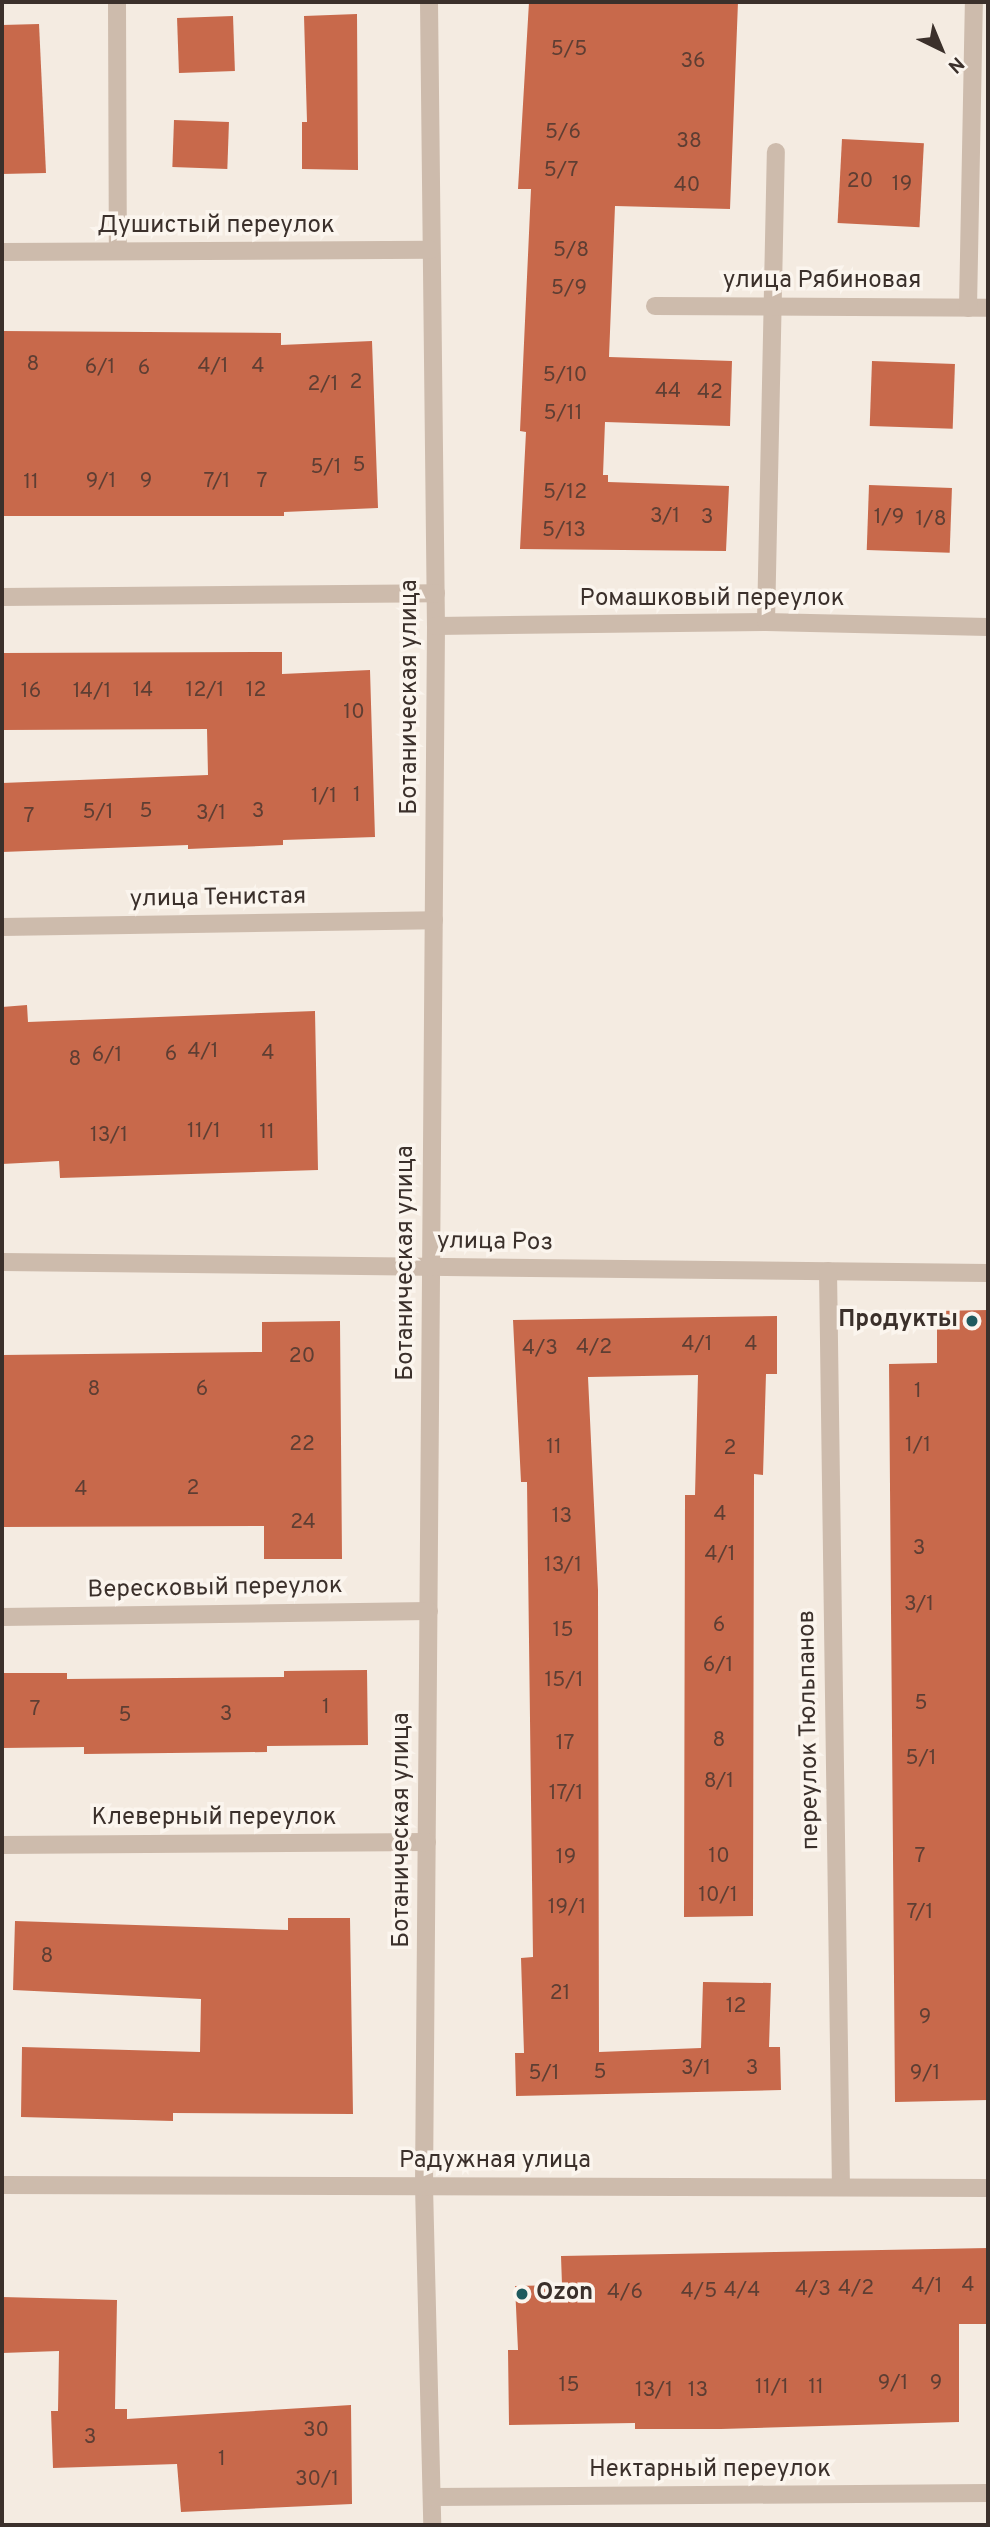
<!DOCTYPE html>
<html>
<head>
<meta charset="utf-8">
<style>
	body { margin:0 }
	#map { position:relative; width:990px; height:2527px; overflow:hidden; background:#f4ebe1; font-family:Overpass,sans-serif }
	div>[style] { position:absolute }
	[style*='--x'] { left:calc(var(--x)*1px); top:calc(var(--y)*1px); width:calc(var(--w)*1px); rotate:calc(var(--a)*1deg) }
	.building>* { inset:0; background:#c8694b; transform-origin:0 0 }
	.service>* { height:18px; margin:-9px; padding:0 9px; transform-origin:9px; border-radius:9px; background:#cdbbac }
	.minor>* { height:18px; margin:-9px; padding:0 9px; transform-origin:9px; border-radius:9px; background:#cdbbac }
	.dots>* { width:19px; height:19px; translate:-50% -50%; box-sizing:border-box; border:4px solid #fbf5ee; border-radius:50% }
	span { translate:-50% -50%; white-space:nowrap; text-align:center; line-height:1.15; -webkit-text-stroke:7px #fbf5ee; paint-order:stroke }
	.number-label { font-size:21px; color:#5e3e33 }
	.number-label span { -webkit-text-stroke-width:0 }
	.street-label { font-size:24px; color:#3b302b }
	.poi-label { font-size:24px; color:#3b302b; font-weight:700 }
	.right { translate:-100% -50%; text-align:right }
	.left { translate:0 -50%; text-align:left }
	.frame { position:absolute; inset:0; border:4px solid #3b302b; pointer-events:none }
	.north { position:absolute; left:906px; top:14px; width:70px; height:70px; -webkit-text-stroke:5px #fbf5ee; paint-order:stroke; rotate:137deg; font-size:19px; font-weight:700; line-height:28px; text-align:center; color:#3b302b }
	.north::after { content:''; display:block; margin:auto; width:24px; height:32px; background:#3b302b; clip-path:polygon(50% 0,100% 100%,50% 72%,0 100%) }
</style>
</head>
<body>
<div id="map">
	<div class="building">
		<i style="clip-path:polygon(529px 2px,738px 2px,730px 209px,615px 206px,609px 357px,732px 361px,730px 426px,605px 422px,603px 475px,608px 475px,608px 482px,729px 486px,726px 551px,520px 549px,526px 432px,520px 431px,531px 189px,518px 189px)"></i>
		<i style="clip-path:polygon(357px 14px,358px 170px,302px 169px,302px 122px,307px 122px,304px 16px)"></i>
		<i style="left:233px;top:16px;width:55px;height:56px;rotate:88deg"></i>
		<i style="clip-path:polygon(39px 24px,46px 173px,2px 174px,2px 25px)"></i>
		<i style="left:174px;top:120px;width:55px;height:47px;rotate:2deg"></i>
		<i style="left:842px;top:139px;width:82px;height:84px;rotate:3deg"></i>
		<i style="clip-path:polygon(2px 331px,281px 333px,281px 345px,372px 341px,378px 508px,284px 512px,284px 516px,2px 516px)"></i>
		<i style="left:872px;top:361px;width:83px;height:65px;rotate:2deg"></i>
		<i style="left:869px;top:485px;width:83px;height:65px;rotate:2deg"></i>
		<i style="clip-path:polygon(282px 652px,282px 674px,370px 670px,375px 837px,283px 840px,283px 845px,235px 847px,188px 849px,188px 845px,2px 852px,2px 783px,208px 775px,207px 729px,2px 730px,2px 653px)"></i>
		<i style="clip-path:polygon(27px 1005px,28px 1022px,315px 1011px,318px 1170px,60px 1178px,59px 1161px,2px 1164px,2px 1007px)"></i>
		<i style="clip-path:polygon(988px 1310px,988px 2100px,895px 2102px,889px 1364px,937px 1363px,937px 1311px)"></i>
		<i style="clip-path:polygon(777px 1316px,777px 1374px,766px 1374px,763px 1475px,754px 1474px,753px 1916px,684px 1917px,685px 1495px,695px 1495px,698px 1375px,588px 1377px,598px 1590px,599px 2052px,701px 2048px,703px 1982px,771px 1983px,769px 2047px,780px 2047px,781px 2090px,516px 2096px,515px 2053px,524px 2053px,521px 1958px,533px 1957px,527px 1482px,521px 1482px,513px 1320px)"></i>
		<i style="clip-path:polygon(340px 1321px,342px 1559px,264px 1559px,264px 1526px,2px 1527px,2px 1355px,262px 1352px,262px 1322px)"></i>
		<i style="clip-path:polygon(367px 1670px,368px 1745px,267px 1746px,267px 1752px,84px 1754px,84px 1747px,2px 1748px,2px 1673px,67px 1673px,67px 1679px,284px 1677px,284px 1671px)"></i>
		<i style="clip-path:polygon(288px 1918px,350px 1918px,353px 2114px,173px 2113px,173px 2121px,21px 2117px,22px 2047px,200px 2052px,201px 1999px,13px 1990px,15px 1921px,288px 1930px)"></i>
		<i style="clip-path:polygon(988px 2248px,988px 2324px,959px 2324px,959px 2422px,721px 2429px,635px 2429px,635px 2423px,509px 2425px,508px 2350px,518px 2350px,515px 2286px,562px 2285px,561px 2256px)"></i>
		<i style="clip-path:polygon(2px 2297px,117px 2300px,115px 2409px,127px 2409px,127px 2419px,351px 2405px,352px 2504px,181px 2512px,177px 2464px,53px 2468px,51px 2411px,58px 2411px,59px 2351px,2px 2353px)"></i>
	</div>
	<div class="service">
		<i style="--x:117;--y:2;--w:249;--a:89.8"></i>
		<i style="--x:766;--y:622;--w:470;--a:-88.8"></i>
	</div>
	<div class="minor">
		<i style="--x:429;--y:2;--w:624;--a:89.36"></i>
		<i style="--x:436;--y:626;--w:1560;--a:90.44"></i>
		<i style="--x:424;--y:2186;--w:339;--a:88.6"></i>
		<i style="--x:2;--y:252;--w:429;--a:-0.3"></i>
		<i style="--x:655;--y:306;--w:333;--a:0.3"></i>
		<i style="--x:968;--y:308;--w:306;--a:-88.9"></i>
		<i style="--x:2;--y:597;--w:434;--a:-0.5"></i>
		<i style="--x:436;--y:626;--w:330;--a:-0.7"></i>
		<i style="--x:766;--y:622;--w:222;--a:1.3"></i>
		<i style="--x:2;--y:927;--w:432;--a:-0.9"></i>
		<i style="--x:2;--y:1262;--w:986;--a:0.64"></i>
		<i style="--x:828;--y:1271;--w:916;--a:89.19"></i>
		<i style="--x:2;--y:1617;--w:427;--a:-0.8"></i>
		<i style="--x:2;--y:1845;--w:425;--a:-0.4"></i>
		<i style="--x:2;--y:2185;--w:986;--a:0.17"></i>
		<i style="--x:432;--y:2497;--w:556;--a:-0.41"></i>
	</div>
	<div class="dots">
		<i style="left:972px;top:1321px;background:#1f5a5e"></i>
		<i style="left:522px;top:2294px;background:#1f5a5e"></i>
	</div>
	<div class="number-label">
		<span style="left:569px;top:50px">5/5</span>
		<span style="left:693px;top:62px">36</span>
		<span style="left:563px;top:133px">5/6</span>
		<span style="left:689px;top:142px">38</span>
		<span style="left:561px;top:171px">5/7</span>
		<span style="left:860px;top:182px">20</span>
		<span style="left:902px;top:185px">19</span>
		<span style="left:687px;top:186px">40</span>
		<span style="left:571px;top:251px">5/8</span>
		<span style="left:569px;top:289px">5/9</span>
		<span style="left:33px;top:365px">8</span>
		<span style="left:213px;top:367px">4/1</span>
		<span style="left:258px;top:367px">4</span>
		<span style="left:100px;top:368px">6/1</span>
		<span style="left:144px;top:369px">6</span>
		<span style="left:565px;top:376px">5/10</span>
		<span style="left:356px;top:383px">2</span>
		<span style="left:323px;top:385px">2/1</span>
		<span style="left:668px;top:392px">44</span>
		<span style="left:710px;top:393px">42</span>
		<span style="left:563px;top:414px">5/11</span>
		<span style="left:359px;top:466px">5</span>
		<span style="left:326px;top:468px">5/1</span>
		<span style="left:101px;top:482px">9/1</span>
		<span style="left:146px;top:482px">9</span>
		<span style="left:217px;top:482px">7/1</span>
		<span style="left:262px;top:482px">7</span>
		<span style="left:31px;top:483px">11</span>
		<span style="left:565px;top:493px">5/12</span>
		<span style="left:665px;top:517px">3/1</span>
		<span style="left:707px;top:518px">3</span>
		<span style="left:889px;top:518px">1/9</span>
		<span style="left:931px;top:520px">1/8</span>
		<span style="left:564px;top:531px">5/13</span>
		<span style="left:143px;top:691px">14</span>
		<span style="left:205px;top:691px">12/1</span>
		<span style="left:256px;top:691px">12</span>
		<span style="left:31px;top:692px">16</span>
		<span style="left:92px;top:692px">14/1</span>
		<span style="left:354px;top:713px">10</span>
		<span style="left:357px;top:796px">1</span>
		<span style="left:324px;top:797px">1/1</span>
		<span style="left:146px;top:812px">5</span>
		<span style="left:258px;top:812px">3</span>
		<span style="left:98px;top:813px">5/1</span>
		<span style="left:211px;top:814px">3/1</span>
		<span style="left:29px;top:817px">7</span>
		<span style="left:203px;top:1052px">4/1</span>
		<span style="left:268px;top:1054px">4</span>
		<span style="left:171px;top:1055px">6</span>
		<span style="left:107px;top:1056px">6/1</span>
		<span style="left:75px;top:1060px">8</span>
		<span style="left:204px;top:1132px">11/1</span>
		<span style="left:267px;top:1133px">11</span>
		<span style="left:109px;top:1136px">13/1</span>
		<span style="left:697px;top:1345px">4/1</span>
		<span style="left:751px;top:1345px">4</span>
		<span style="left:594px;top:1348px">4/2</span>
		<span style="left:540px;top:1349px">4/3</span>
		<span style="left:302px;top:1357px">20</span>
		<span style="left:94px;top:1390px">8</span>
		<span style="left:202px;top:1390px">6</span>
		<span style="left:918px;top:1392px">1</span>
		<span style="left:302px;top:1445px">22</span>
		<span style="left:918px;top:1446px">1/1</span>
		<span style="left:554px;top:1448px">11</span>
		<span style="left:730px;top:1449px">2</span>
		<span style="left:193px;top:1489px">2</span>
		<span style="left:81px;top:1490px">4</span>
		<span style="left:720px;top:1515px">4</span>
		<span style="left:562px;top:1517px">13</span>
		<span style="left:303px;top:1523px">24</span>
		<span style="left:919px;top:1549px">3</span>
		<span style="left:720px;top:1555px">4/1</span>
		<span style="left:563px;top:1566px">13/1</span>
		<span style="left:919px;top:1605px">3/1</span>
		<span style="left:719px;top:1626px">6</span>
		<span style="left:563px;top:1631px">15</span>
		<span style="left:718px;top:1666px">6/1</span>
		<span style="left:564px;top:1681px">15/1</span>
		<span style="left:921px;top:1704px">5</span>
		<span style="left:326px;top:1708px">1</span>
		<span style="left:35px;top:1710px">7</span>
		<span style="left:226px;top:1715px">3</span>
		<span style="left:125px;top:1716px">5</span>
		<span style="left:719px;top:1741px">8</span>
		<span style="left:565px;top:1744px">17</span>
		<span style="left:921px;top:1759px">5/1</span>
		<span style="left:719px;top:1782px">8/1</span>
		<span style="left:566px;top:1794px">17/1</span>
		<span style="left:719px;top:1857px">10</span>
		<span style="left:920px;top:1857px">7</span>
		<span style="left:566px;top:1858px">19</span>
		<span style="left:718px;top:1896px">10/1</span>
		<span style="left:567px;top:1908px">19/1</span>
		<span style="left:920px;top:1913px">7/1</span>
		<span style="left:47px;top:1957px">8</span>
		<span style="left:560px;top:1994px">21</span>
		<span style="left:736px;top:2007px">12</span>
		<span style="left:925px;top:2018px">9</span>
		<span style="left:696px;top:2069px">3/1</span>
		<span style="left:752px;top:2069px">3</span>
		<span style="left:600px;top:2073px">5</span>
		<span style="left:544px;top:2074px">5/1</span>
		<span style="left:925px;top:2074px">9/1</span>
		<span style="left:968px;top:2286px">4</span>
		<span style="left:927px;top:2287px">4/1</span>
		<span style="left:856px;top:2289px">4/2</span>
		<span style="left:813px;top:2290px">4/3</span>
		<span style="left:742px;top:2291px">4/4</span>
		<span style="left:699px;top:2292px">4/5</span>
		<span style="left:625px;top:2293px">4/6</span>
		<span style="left:893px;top:2384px">9/1</span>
		<span style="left:936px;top:2384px">9</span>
		<span style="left:569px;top:2386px">15</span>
		<span style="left:772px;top:2388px">11/1</span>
		<span style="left:816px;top:2388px">11</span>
		<span style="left:654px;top:2391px">13/1</span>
		<span style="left:698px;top:2391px">13</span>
		<span style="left:316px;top:2431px">30</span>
		<span style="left:90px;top:2438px">3</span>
		<span style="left:222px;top:2460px">1</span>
		<span style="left:317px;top:2480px">30/1</span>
	</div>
	<div class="street-label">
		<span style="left:216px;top:227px">Душистый переулок</span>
		<span style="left:822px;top:282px">улица Рябиновая</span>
		<span style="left:712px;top:600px">Ромашковый переулок</span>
		<span style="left:411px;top:697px;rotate:-90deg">Ботаническая улица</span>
		<span style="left:218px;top:899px;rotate:-1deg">улица Тенистая</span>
		<span style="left:495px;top:1243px;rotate:1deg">улица Роз</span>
		<span style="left:407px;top:1263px;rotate:-90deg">Ботаническая улица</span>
		<span style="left:215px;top:1589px;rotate:-1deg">Вересковый переулок</span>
		<span style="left:810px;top:1730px;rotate:-91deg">переулок Тюльпанов</span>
		<span style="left:214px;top:1819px">Клеверный переулок</span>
		<span style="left:403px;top:1830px;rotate:-90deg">Ботаническая улица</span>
		<span style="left:495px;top:2162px">Радужная улица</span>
		<span style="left:710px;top:2471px">Нектарный переулок</span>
	</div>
	<div class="poi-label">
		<span class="right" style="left:958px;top:1321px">Продукты</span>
		<span class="left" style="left:536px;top:2294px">Ozon</span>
	</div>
	<div class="frame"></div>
	<div class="north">N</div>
</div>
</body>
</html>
